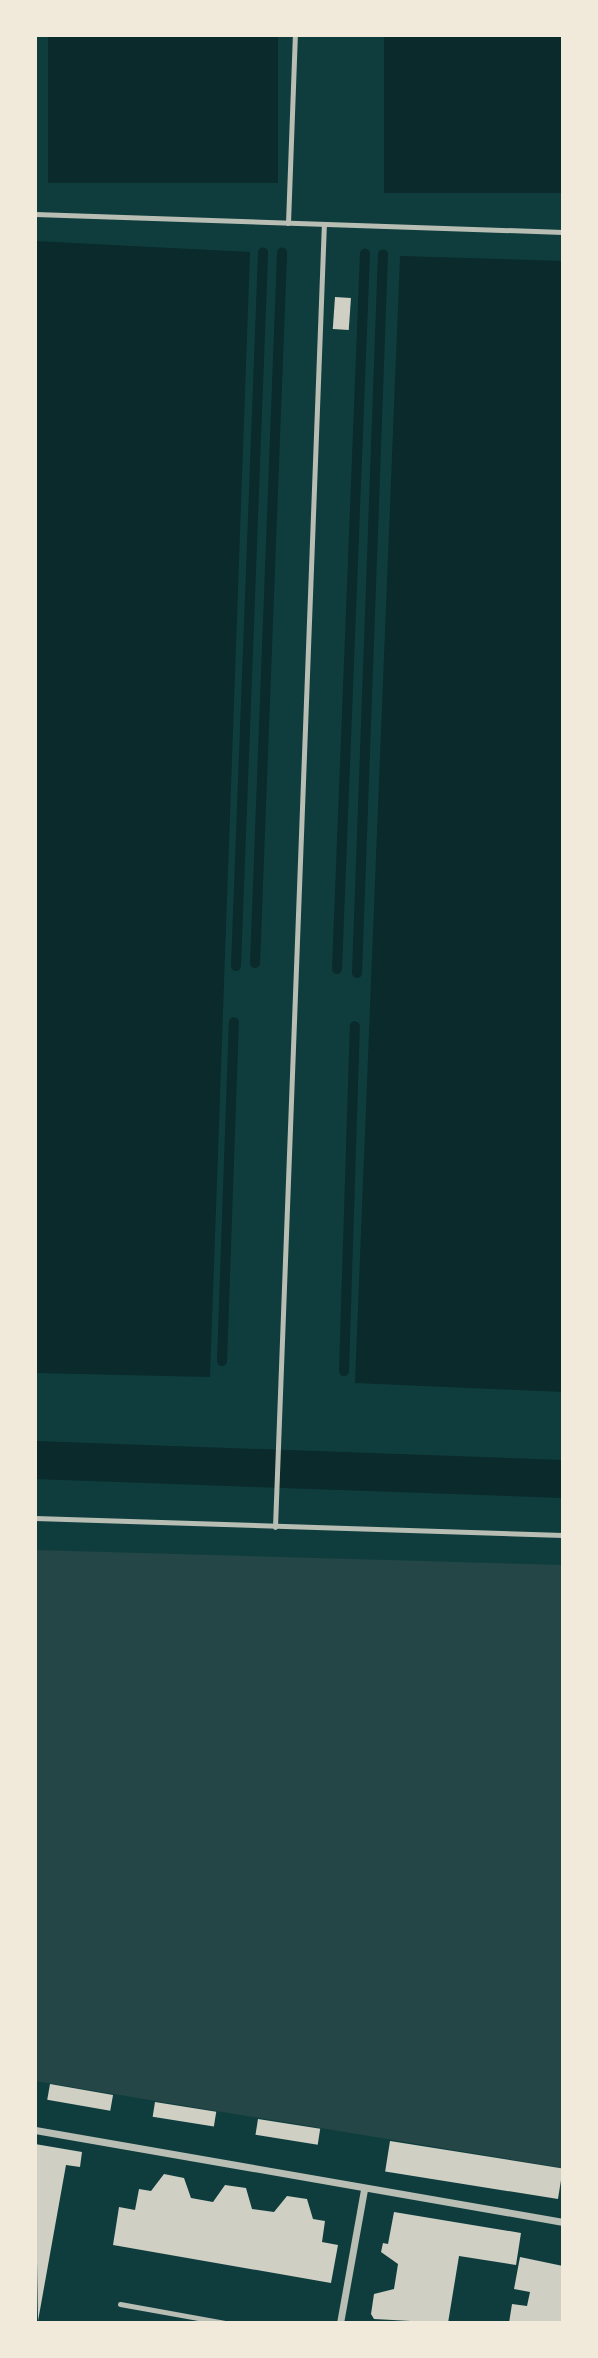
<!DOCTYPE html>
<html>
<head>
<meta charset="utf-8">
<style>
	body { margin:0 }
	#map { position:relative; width:598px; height:2358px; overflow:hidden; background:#0f3d3e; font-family:"Work Sans",sans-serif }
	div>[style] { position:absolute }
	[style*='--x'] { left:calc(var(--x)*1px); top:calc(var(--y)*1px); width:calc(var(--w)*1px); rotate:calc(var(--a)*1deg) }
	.green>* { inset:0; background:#244646 }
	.water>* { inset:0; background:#0a2a2b; transform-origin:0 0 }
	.stream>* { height:10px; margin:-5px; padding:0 5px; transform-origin:5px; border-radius:5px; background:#0a2a2b }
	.canal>* { height:38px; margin:-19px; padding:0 19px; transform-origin:19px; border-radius:19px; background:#0a2a2b }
	.building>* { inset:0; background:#cfcfc3; transform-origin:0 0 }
	.service>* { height:5px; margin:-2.5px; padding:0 2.5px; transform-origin:2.5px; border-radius:2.5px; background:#b8beb3 }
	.minor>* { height:7px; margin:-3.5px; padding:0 3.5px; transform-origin:3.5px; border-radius:3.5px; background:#b8beb3 }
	span { translate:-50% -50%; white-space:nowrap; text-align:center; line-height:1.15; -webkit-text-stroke:6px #f1e9da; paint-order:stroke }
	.frame { position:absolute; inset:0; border:37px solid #f1e9da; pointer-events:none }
</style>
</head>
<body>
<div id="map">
	<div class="green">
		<i style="clip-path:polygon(35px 1550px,563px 1565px,563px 2168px,35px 2081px)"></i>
	</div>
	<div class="water">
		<i style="left:48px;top:35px;width:230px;height:148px"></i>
		<i style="left:384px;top:35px;width:179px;height:158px"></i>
		<i style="clip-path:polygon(35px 241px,250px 252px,210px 1377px,35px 1373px)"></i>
		<i style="clip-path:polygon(400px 256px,563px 261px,563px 1392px,355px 1383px)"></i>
	</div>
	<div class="stream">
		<i style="--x:255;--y:963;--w:711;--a:-87.82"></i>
		<i style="--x:236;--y:966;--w:714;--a:-87.83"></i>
		<i style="--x:337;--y:969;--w:716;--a:-87.76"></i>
		<i style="--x:357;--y:973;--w:719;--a:-87.93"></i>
		<i style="--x:222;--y:1361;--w:339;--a:-88"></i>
		<i style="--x:344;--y:1371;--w:345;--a:-88.2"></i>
	</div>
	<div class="canal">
		<i style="--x:35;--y:1460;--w:528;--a:2.06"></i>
	</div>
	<div class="building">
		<i style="left:335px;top:297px;width:16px;height:32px;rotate:4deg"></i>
		<i style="left:50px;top:2084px;width:64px;height:16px;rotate:10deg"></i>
		<i style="left:155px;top:2102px;width:62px;height:15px;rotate:9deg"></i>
		<i style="left:258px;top:2119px;width:63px;height:16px;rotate:9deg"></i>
		<i style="left:390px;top:2141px;width:175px;height:31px;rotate:9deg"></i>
		<i style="clip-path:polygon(35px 2144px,82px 2152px,80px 2167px,66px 2165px,38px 2321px)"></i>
		<i style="clip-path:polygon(164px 2174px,184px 2178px,191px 2198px,213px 2202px,225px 2185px,246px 2188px,252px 2209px,274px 2212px,287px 2196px,307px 2199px,313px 2219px,325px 2221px,322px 2242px,338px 2245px,331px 2283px,113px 2245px,119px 2207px,135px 2210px,139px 2189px,151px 2191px)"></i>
		<i style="clip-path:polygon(394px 2212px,521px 2233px,516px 2265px,459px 2256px,448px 2323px,374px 2319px,371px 2314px,374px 2294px,394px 2289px,398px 2264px,381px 2252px,383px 2243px,388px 2244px)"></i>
		<i style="clip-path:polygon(520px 2257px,563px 2266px,563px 2323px,509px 2323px,512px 2304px,527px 2306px,530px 2292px,514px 2289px)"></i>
	</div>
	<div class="service">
		<i style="--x:35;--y:214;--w:528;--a:1.95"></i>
		<i style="--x:288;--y:223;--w:188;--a:-87.9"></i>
		<i style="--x:35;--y:1518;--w:528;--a:1.84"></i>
		<i style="--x:275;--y:1527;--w:1304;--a:-87.85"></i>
		<i style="--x:120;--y:2304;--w:108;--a:10.2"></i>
	</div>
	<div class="minor">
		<i style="--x:35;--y:2130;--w:536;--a:9.88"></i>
		<i style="--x:340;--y:2323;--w:136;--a:-79.8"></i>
	</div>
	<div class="frame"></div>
</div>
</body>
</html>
